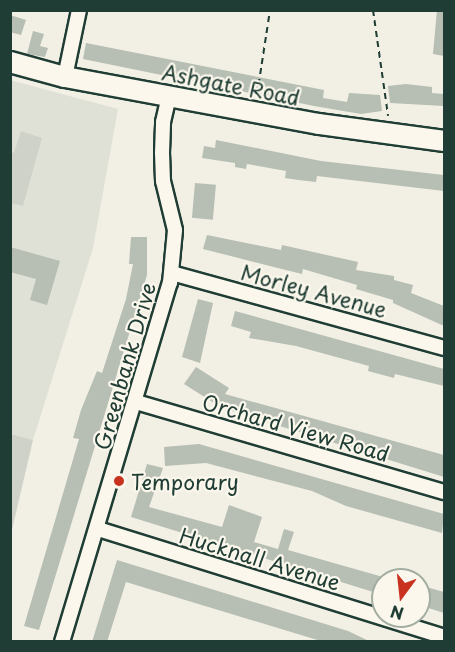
<!DOCTYPE html>
<html>
<head>
<meta charset="utf-8">
<style>
	body { margin:0 }
	#map { position:relative; width:455px; height:652px; overflow:hidden; background:#f2f0e5; font-family:"Playpen Sans",sans-serif }
	div>[style] { position:absolute }
	[style*='--x'] { left:calc(var(--x)*1px); top:calc(var(--y)*1px); width:calc(var(--w)*1px); rotate:calc(var(--a)*1deg) }
	.built>* { inset:0; background:#e0e1d6 }
	.green>* { inset:0; background:#cfd2c8 }
	.building>* { inset:0; background:#b7beb3; transform-origin:0 0 }
	.path>* { height:2px; margin-top:-1px; transform-origin:0; background:repeating-linear-gradient(90deg,#1f3d34 0 6px,transparent 0 10.5px) }
	.roads { filter:drop-shadow(2px 0 #1f3d34) drop-shadow(-2px 0 #1f3d34) drop-shadow(0 2px #1f3d34) drop-shadow(0 -2px #1f3d34) }
	.street>* { height:14px; margin:-7px; padding:0 7px; transform-origin:7px; border-radius:7px; background:#fbf7ec }
	.secondary>* { height:20px; margin:-10px; padding:0 10px; transform-origin:10px; border-radius:10px; background:#fbf7ec }
	.dots>* { width:16px; height:16px; translate:-50% -50%; box-sizing:border-box; border:3px solid #fbf7ec; border-radius:50% }
	span { translate:-50% -50%; white-space:nowrap; text-align:center; line-height:1.15; -webkit-text-stroke:4.5px #fbf7ec; paint-order:stroke }
	.street-label { font-size:21px; color:#1f3d34 }
	.poi-label { font-size:21px; color:#1f3d34 }
	.left { translate:0 -50%; text-align:left }
	.frame { position:absolute; inset:0; border:12px solid #1f3d34; pointer-events:none }
	.north { position:absolute; left:371px; top:568px; width:60px; height:60px; box-sizing:border-box; background:#fbf7ec; border:2px solid #a3ada2; border-radius:50%; rotate:195deg; font-size:16px; font-weight:700; line-height:24px; text-align:center; color:#1f3d34 }
	.north::after { content:''; display:block; margin:auto; width:21px; height:27px; background:#c8321e; clip-path:polygon(50% 0,100% 100%,50% 72%,0 100%) }
</style>
</head>
<body>
<div id="map">
	<div class="built">
		<i style="clip-path:polygon(10px 80px,118px 109px,93px 248px,33px 440px,11px 434px)"></i>
	</div>
	<div class="green">
		<i style="clip-path:polygon(21px 131px,42px 138px,23px 206px,10px 203px,11px 152px,14px 153px)"></i>
		<i style="clip-path:polygon(11px 434px,33px 440px,11px 534px,10px 434px)"></i>
	</div>
	<div class="building">
		<i style="clip-path:polygon(437px 10px,444px 10px,444px 56px,433px 54px)"></i>
		<i style="clip-path:polygon(10px 15px,26px 20px,21px 35px,10px 32px)"></i>
		<i style="clip-path:polygon(33px 31px,44px 34px,40px 46px,48px 48px,45px 57px,27px 54px)"></i>
		<i style="clip-path:polygon(86px 43px,324px 90px,323px 98px,347px 102px,349px 93px,380px 95px,382px 111px,361px 114px,314px 106px,83px 59px)"></i>
		<i style="clip-path:polygon(406px 84px,432px 87px,432px 93px,444px 94px,444px 106px,390px 103px,388px 86px)"></i>
		<i style="clip-path:polygon(216px 140px,321px 161px,444px 175px,444px 191px,317px 176px,316px 182px,298px 180px,285px 178px,286px 171px,247px 164px,246px 169px,235px 167px,235px 163px,202px 158px,204px 146px,215px 148px)"></i>
		<i style="left:195px;top:183px;width:21px;height:35px;rotate:5deg"></i>
		<i style="clip-path:polygon(207px 235px,281px 250px,282px 245px,358px 262px,356px 270px,394px 276px,394px 280px,413px 285px,411px 293px,444px 306px,444px 326px,393px 303px,393px 300px,356px 289px,357px 285px,303px 269px,302px 274px,203px 249px)"></i>
		<i style="clip-path:polygon(131px 237px,147px 237px,147px 275px,39px 630px,24px 626px,79px 439px,73px 438px,81px 410px,97px 371px,102px 373px,126px 299px,133px 264px,129px 264px)"></i>
		<i style="clip-path:polygon(10px 247px,60px 261px,47px 305px,30px 300px,36px 279px,10px 272px)"></i>
		<i style="clip-path:polygon(198px 299px,213px 303px,200px 363px,182px 357px)"></i>
		<i style="clip-path:polygon(235px 311px,444px 369px,444px 386px,395px 374px,394px 378px,368px 371px,369px 366px,296px 346px,249px 338px,251px 332px,231px 326px)"></i>
		<i style="clip-path:polygon(196px 367px,229px 388px,225px 394px,444px 455px,444px 477px,222px 408px,184px 384px)"></i>
		<i style="clip-path:polygon(199px 444px,444px 514px,442px 533px,346px 506px,312px 491px,206px 463px,165px 466px,164px 447px)"></i>
		<i style="clip-path:polygon(147px 464px,163px 468px,149px 507px,222px 527px,229px 505px,262px 517px,254px 542px,278px 549px,284px 529px,294px 532px,288px 550px,383px 577px,383px 595px,131px 517px)"></i>
		<i style="clip-path:polygon(117px 560px,348px 631px,371px 642px,324px 642px,126px 582px,107px 642px,92px 642px)"></i>
		<i style="clip-path:polygon(419px 585px,444px 592px,444px 613px,419px 605px)"></i>
	</div>
	<div class="path">
		<i style="--x:373;--y:10;--w:107;--a:81.9"></i>
		<i style="--x:257;--y:95;--w:86;--a:-81.3"></i>
	</div>
	<div class="roads">
		<div class="street">
			<i style="--x:65;--y:77;--w:68;--a:-78.2"></i>
			<i style="--x:172;--y:273;--w:282;--a:15.4"></i>
			<i style="--x:136;--y:402;--w:321;--a:16.3"></i>
			<i style="--x:98;--y:529;--w:362;--a:17.3"></i>
			<i style="--x:62;--y:642;--w:375;--a:-73.3"></i>
			<i style="--x:170;--y:283;--w:53;--a:-84.6"></i>
			<i style="--x:175;--y:230;--w:50;--a:-103.8"></i>
			<i style="--x:163;--y:181;--w:28;--a:-92"></i>
			<i style="--x:162;--y:153;--w:31;--a:-88"></i>
			<i style="--x:163;--y:122;--w:26;--a:-77"></i>
		</div>
		<div class="secondary">
			<i style="--x:10;--y:62;--w:57;--a:15.3"></i>
			<i style="--x:65;--y:77;--w:258;--a:10.5"></i>
			<i style="--x:319;--y:124;--w:126;--a:7.7"></i>
		</div>
	</div>
	<div class="dots">
		<i style="left:119px;top:481px;background:#c8321e"></i>
	</div>
	<div class="street-label">
		<span style="left:231px;top:84px;rotate:11deg">Ashgate Road</span>
		<span style="left:314px;top:290px;rotate:15deg">Morley Avenue</span>
		<span style="left:124px;top:366px;rotate:-74deg">Greenbank Drive</span>
		<span style="left:296px;top:427px;rotate:16deg">Orchard View Road</span>
		<span style="left:260px;top:558px;rotate:17deg">Hucknall Avenue</span>
	</div>
	<div class="poi-label">
		<span class="left" style="left:131px;top:481px">Temporary</span>
	</div>
	<div class="frame"></div>
	<div class="north">N</div>
</div>
</body>
</html>
